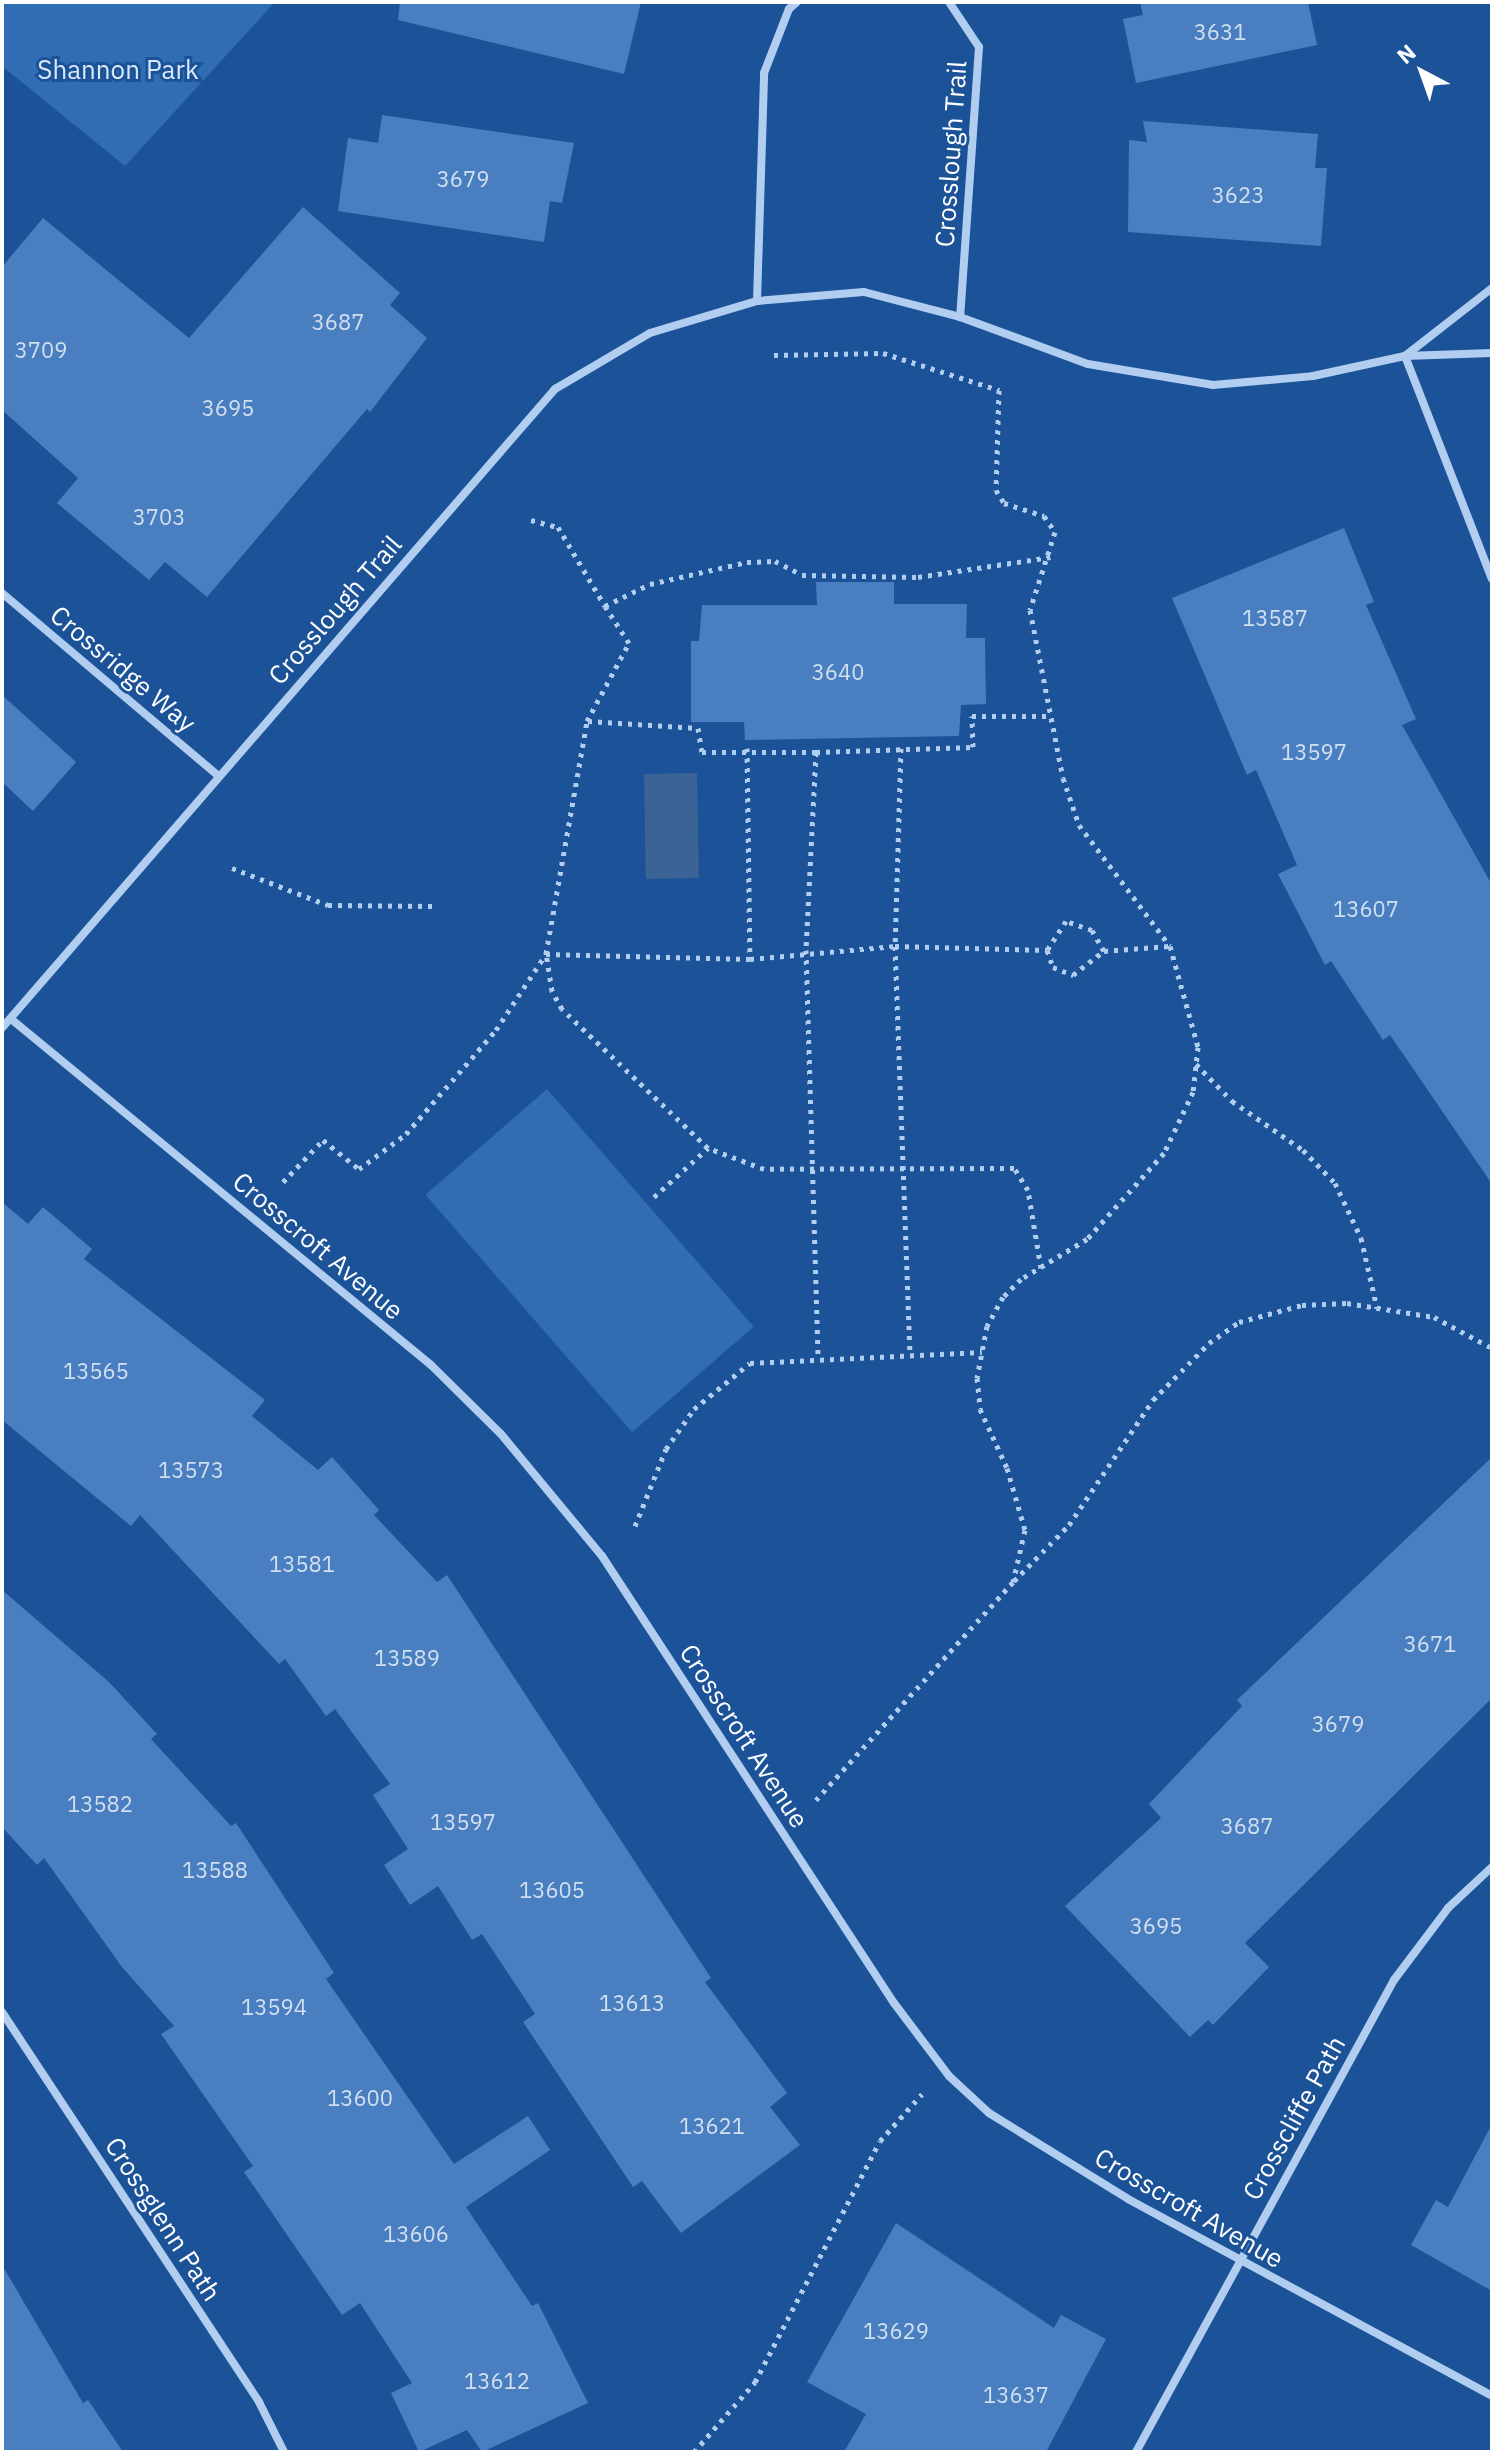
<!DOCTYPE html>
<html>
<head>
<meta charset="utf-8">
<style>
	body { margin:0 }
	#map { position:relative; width:1494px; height:2454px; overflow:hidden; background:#1c5398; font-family:"IBM Plex Sans",sans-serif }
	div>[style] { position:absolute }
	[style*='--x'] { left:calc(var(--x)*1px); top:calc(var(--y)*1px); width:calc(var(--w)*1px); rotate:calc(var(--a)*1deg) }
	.green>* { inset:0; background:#306db5; transform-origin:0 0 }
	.water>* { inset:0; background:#3c6395; transform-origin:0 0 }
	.building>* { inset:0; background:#497fc0 }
	.path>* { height:5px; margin-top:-2.5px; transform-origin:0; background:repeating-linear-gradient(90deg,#b1cef0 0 4px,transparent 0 10px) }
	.minor>* { height:8px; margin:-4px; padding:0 4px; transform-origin:4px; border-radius:4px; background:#b1cef0 }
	span { translate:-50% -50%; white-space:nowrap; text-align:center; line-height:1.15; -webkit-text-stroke:6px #1c5398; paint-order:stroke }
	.number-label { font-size:22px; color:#d2dfef }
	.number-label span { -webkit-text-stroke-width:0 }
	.park-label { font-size:26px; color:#d8e8fb }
	.street-label { font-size:26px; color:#fff }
	.frame { position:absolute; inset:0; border:4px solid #fff; pointer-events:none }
	.north { position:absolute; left:1382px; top:32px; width:80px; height:80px; -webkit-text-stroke:6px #1c5398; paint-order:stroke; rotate:319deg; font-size:22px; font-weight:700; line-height:32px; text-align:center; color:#fff }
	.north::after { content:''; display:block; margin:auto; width:28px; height:36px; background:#fff; clip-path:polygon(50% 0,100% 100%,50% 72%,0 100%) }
</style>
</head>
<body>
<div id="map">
	<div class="green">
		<i style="clip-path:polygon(2px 2px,275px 2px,125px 166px,2px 66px)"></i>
		<i style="left:547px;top:1089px;width:315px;height:161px;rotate:49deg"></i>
	</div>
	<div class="water">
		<i style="left:697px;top:773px;width:105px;height:53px;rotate:89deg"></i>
	</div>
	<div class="building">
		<i style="clip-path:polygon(400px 2px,641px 2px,624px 74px,398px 20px)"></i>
		<i style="clip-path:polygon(1140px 2px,1308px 2px,1317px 45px,1136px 83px,1123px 19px,1143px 15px)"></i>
		<i style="clip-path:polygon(382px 115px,574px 143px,562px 203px,550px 201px,544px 242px,338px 211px,348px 138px,378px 143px)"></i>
		<i style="clip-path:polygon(1143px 121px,1318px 134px,1315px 168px,1327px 168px,1321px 246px,1128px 232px,1129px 140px,1147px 142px)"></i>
		<i style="clip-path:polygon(303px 207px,400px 293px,390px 305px,427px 338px,370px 412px,367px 409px,207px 597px,165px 562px,149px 580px,57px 503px,78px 478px,2px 410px,2px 267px,43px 218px,189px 338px)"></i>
		<i style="clip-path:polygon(1344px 528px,1374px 602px,1366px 605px,1416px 719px,1402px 725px,1492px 885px,1492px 1184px,1390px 1035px,1383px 1040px,1331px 961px,1325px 965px,1278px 874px,1297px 865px,1256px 770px,1247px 775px,1172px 598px)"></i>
		<i style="clip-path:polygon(816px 582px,894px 582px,894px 604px,967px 604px,966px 638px,985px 638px,986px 704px,961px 705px,959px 736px,745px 740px,744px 722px,691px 722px,691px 641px,699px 641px,702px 605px,817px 605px)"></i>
		<i style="clip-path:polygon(2px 695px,76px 762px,33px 811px,2px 782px)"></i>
		<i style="clip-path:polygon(2px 1202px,28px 1224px,43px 1207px,92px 1249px,84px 1259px,265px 1400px,252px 1416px,318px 1470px,332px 1457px,379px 1510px,374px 1515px,437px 1582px,447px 1575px,711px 1978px,705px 1982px,787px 2093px,770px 2107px,800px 2145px,681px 2233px,642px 2181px,633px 2187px,523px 2022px,535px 2014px,482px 1934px,472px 1940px,438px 1886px,410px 1905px,384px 1865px,408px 1849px,373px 1795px,390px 1784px,335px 1709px,326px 1716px,285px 1659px,279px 1664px,140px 1515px,131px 1526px,2px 1420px)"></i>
		<i style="clip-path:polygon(1492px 1457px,1492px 1698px,1245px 1943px,1269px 1967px,1213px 2025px,1208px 2020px,1190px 2037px,1065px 1906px,1161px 1818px,1149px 1804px,1242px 1706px,1237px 1700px)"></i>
		<i style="clip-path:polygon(2px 1590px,109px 1682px,157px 1734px,151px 1739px,231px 1826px,236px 1823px,334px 1973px,326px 1979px,454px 2164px,528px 2116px,550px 2150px,466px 2207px,532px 2306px,538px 2303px,588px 2403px,482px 2452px,467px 2430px,419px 2452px,391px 2393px,412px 2383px,360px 2303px,342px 2315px,244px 2172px,253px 2166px,161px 2034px,174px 2026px,122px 1967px,44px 1858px,37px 1865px,2px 1827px)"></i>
		<i style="clip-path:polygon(1492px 2124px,1492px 2291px,1411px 2245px,1436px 2200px,1448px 2207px)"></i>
		<i style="clip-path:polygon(896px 2223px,1054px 2328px,1061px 2315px,1106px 2339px,1046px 2452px,844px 2452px,866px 2414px,807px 2382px)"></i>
		<i style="clip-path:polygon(2px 2265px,83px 2403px,88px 2400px,123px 2452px,2px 2452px)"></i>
	</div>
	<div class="path">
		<i style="--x:774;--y:355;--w:109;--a:-1.1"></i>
		<i style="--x:883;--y:353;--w:122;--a:17.7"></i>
		<i style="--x:999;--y:390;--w:100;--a:91.7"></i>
		<i style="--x:996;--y:490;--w:15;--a:58"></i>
		<i style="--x:1004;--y:503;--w:42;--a:18"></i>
		<i style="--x:1044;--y:516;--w:19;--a:55"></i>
		<i style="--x:1055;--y:532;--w:82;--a:107.8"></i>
		<i style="--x:1030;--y:610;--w:171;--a:78.9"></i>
		<i style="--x:1063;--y:778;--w:50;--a:71.2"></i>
		<i style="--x:1079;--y:825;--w:151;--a:53.1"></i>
		<i style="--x:1170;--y:946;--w:105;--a:74.5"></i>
		<i style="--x:1198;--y:1047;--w:45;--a:96.3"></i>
		<i style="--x:1193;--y:1092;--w:68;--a:115.4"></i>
		<i style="--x:1164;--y:1153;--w:115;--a:131.8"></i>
		<i style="--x:1087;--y:1239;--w:77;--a:148.8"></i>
		<i style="--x:1021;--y:1279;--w:25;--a:135"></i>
		<i style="--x:1003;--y:1297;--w:33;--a:119"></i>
		<i style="--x:987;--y:1326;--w:53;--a:100.9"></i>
		<i style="--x:977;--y:1378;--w:31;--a:84"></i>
		<i style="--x:980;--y:1409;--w:65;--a:65.4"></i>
		<i style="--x:1007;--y:1468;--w:65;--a:73.8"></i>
		<i style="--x:1025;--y:1530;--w:53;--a:103"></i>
		<i style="--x:1013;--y:1582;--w:294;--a:132.1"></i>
		<i style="--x:531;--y:520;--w:28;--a:15"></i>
		<i style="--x:558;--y:527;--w:92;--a:59.3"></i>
		<i style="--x:588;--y:721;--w:110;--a:3.6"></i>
		<i style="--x:698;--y:728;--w:24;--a:81"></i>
		<i style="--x:702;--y:752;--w:114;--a:0"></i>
		<i style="--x:816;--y:752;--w:157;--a:-1.8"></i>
		<i style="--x:973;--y:747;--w:31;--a:-92"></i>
		<i style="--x:972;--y:716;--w:78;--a:0"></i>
		<i style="--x:747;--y:748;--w:211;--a:89.2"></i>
		<i style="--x:901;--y:748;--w:198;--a:91.7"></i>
		<i style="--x:895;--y:946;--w:409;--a:87.9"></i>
		<i style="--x:816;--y:752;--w:198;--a:92.9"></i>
		<i style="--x:806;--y:950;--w:409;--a:88.3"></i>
		<i style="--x:232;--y:868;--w:103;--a:21.1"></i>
		<i style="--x:328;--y:905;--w:104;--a:0.6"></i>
		<i style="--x:1104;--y:951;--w:24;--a:-120"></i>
		<i style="--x:1092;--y:930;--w:28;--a:-161"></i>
		<i style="--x:1066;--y:921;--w:35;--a:123"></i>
		<i style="--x:1047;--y:950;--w:18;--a:71"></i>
		<i style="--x:1053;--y:967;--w:22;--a:22"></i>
		<i style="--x:1073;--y:975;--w:39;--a:-38"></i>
		<i style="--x:1104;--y:951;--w:65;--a:-4.4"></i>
		<i style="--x:1196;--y:1064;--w:52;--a:45.8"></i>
		<i style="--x:1232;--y:1101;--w:86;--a:34.6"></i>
		<i style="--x:1303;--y:1150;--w:46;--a:45.9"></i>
		<i style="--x:1335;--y:1183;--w:61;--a:64.7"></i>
		<i style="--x:1361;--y:1238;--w:72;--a:77.1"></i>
		<i style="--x:283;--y:1182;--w:58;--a:-46.4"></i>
		<i style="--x:323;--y:1140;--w:46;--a:38.9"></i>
		<i style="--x:359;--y:1169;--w:59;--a:-36.7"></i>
		<i style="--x:406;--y:1134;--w:138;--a:-49.1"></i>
		<i style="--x:496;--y:1030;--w:91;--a:-56.7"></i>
		<i style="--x:546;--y:954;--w:237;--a:-80"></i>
		<i style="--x:587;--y:721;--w:89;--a:-61.7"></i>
		<i style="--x:629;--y:643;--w:44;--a:-123"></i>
		<i style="--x:605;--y:606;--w:50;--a:-26.1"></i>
		<i style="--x:650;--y:584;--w:99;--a:-12.8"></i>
		<i style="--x:747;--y:562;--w:28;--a:-2"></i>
		<i style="--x:775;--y:561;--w:30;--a:27"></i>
		<i style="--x:802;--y:575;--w:116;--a:1"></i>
		<i style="--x:918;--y:577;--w:134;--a:-8.6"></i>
		<i style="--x:654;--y:1197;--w:73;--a:-42.2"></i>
		<i style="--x:1041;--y:1268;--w:79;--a:-99.5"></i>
		<i style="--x:1028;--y:1190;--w:26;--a:-122"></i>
		<i style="--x:1014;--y:1168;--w:250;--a:179.8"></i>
		<i style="--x:764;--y:1169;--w:60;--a:-159.4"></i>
		<i style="--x:708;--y:1148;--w:202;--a:-136.4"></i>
		<i style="--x:562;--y:1009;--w:21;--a:-119"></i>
		<i style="--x:552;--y:991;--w:37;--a:-99"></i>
		<i style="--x:546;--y:954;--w:204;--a:1.4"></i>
		<i style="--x:750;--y:959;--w:146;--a:-5.1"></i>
		<i style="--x:895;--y:946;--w:152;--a:1.5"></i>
		<i style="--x:635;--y:1526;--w:83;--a:-68.1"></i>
		<i style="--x:666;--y:1449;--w:49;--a:-55"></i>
		<i style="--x:694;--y:1409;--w:72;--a:-39.4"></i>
		<i style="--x:750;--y:1363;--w:232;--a:-2.7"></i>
		<i style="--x:1014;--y:1581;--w:78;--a:-45.5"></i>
		<i style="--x:1069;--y:1525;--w:151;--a:-56.1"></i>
		<i style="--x:1153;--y:1400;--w:80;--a:-45.5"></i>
		<i style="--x:1209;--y:1343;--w:37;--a:-35"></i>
		<i style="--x:1239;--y:1322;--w:65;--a:-15.1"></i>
		<i style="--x:1302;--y:1305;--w:45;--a:-2.5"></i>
		<i style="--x:1347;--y:1303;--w:88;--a:9.1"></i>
		<i style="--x:1434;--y:1317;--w:66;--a:28.1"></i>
		<i style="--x:694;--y:2452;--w:93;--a:-48.9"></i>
		<i style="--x:755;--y:2382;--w:271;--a:-62.6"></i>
		<i style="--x:880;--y:2141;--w:63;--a:-48.2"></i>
	</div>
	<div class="minor">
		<i style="--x:949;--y:2;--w:54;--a:56.3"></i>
		<i style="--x:979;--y:47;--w:271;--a:94"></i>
		<i style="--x:757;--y:301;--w:228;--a:-88.2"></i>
		<i style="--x:764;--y:73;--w:69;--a:-68.7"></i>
		<i style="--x:789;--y:9;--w:11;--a:-41"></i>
		<i style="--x:1405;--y:356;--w:239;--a:68.7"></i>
		<i style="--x:1405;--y:356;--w:110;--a:-38"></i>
		<i style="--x:2;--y:593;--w:282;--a:40.2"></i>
		<i style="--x:11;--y:1019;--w:544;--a:39.48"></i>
		<i style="--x:431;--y:1365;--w:98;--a:44.6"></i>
		<i style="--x:501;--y:1434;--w:158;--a:50.4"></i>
		<i style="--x:602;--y:1556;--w:534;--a:56.85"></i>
		<i style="--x:894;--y:2003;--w:91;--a:53"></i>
		<i style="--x:949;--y:2076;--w:54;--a:42.8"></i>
		<i style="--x:989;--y:2113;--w:163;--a:31.7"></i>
		<i style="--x:1128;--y:2199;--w:414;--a:28.4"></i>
		<i style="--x:2;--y:1028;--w:845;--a:-49.13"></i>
		<i style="--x:555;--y:389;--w:110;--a:-30.5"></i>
		<i style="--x:650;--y:333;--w:112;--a:-16.7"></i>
		<i style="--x:757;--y:301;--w:107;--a:-4.8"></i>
		<i style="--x:864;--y:292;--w:99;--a:14.6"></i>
		<i style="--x:960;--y:317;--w:136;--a:20.2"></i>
		<i style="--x:1088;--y:364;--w:127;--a:9.5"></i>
		<i style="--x:1213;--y:385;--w:100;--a:-5.1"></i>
		<i style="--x:1313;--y:376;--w:94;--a:-12.3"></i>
		<i style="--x:1405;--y:356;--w:87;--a:-2"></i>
		<i style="--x:2;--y:2012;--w:467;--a:56.6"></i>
		<i style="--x:259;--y:2402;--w:56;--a:63.4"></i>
		<i style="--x:1136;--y:2452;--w:538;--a:-61.34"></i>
		<i style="--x:1394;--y:1980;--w:90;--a:-53.1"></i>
		<i style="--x:1448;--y:1908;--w:60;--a:-43"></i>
	</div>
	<div class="number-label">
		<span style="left:1220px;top:32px">3631</span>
		<span style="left:463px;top:179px">3679</span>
		<span style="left:1238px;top:195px">3623</span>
		<span style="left:338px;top:322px">3687</span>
		<span style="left:41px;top:350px">3709</span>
		<span style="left:228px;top:408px">3695</span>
		<span style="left:159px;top:517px">3703</span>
		<span style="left:1275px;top:618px">13587</span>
		<span style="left:838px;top:672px">3640</span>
		<span style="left:1314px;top:752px">13597</span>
		<span style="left:1366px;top:909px">13607</span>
		<span style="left:96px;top:1371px">13565</span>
		<span style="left:191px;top:1470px">13573</span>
		<span style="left:302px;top:1564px">13581</span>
		<span style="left:1430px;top:1644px">3671</span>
		<span style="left:407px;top:1658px">13589</span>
		<span style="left:1338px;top:1724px">3679</span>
		<span style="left:100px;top:1804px">13582</span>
		<span style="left:463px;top:1822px">13597</span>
		<span style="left:1247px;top:1826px">3687</span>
		<span style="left:215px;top:1870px">13588</span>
		<span style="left:552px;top:1890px">13605</span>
		<span style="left:1156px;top:1926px">3695</span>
		<span style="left:632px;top:2003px">13613</span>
		<span style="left:274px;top:2007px">13594</span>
		<span style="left:360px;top:2098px">13600</span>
		<span style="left:712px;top:2126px">13621</span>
		<span style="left:416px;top:2234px">13606</span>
		<span style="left:896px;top:2331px">13629</span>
		<span style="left:497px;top:2381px">13612</span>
		<span style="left:1016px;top:2395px">13637</span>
	</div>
	<div class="park-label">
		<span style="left:118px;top:70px">Shannon Park</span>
	</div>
	<div class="street-label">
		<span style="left:951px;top:154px;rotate:-86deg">Crosslough Trail</span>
		<span style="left:335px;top:610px;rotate:-49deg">Crosslough Trail</span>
		<span style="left:123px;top:669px;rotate:40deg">Crossridge Way</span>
		<span style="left:318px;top:1246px;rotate:40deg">Crosscroft Avenue</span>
		<span style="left:744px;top:1736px;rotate:57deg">Crosscroft Avenue</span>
		<span style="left:1294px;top:2118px;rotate:-61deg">Crosscliffe Path</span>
		<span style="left:1189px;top:2208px;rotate:30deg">Crosscroft Avenue</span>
		<span style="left:163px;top:2219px;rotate:57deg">Crossglenn Path</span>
	</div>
	<div class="frame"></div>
	<div class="north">N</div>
</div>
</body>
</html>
